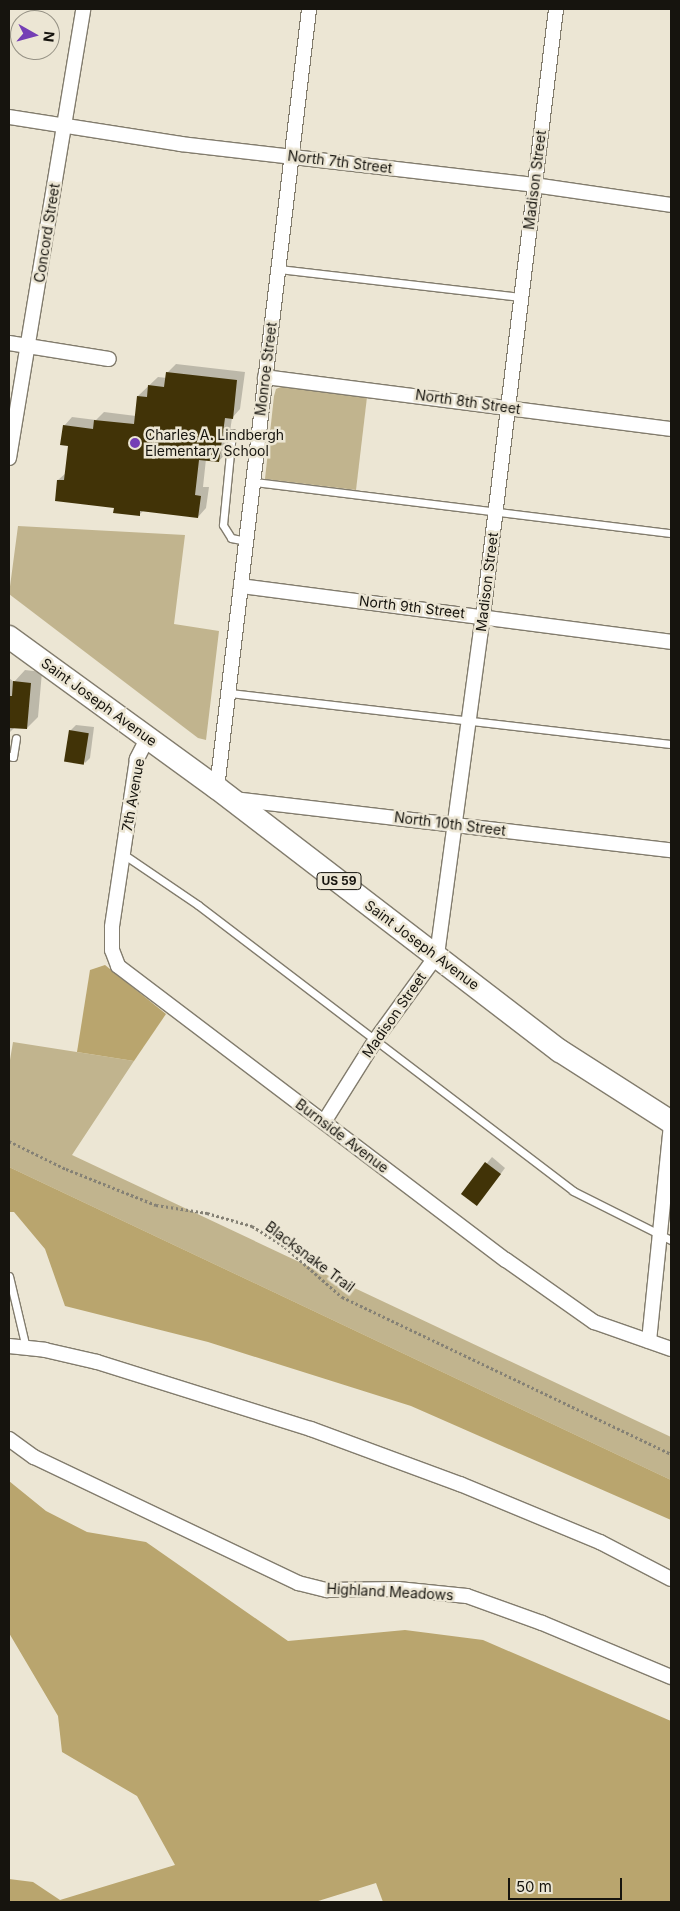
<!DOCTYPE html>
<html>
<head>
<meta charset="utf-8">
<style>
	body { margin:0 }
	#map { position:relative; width:680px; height:1911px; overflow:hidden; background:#ece6d4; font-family:Inter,sans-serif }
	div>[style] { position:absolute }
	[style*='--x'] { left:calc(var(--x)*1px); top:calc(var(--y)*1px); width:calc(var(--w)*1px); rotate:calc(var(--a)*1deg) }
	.green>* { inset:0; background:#c1b48e }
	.forest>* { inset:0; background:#b9a56e }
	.shadow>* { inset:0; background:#0003 }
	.building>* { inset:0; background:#413307; transform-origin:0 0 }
	.path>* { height:2.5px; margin-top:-1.25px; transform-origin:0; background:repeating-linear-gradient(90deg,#858175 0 2.5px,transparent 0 5px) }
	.roads { filter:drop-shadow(1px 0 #827c6d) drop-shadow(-1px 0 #827c6d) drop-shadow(0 1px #827c6d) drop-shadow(0 -1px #827c6d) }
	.service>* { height:7px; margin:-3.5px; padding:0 3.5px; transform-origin:3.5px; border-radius:3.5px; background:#fff }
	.minor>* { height:14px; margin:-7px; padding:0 7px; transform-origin:7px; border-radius:7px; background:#fff }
	.primary>* { height:22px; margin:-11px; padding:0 11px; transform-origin:11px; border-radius:11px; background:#fff }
	.dots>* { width:14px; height:14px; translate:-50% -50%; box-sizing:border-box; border:2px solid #ece6d4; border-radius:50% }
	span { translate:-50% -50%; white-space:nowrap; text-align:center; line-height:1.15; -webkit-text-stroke:5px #ece6d4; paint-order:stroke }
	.shield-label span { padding:1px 4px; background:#ece6d4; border:1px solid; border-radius:4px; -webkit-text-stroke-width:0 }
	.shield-label { font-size:12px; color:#16140e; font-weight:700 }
	.street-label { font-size:14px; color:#16140e }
	.poi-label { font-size:14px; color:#16140e }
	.left { translate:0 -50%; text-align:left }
	.frame { position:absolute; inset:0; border:10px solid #16140e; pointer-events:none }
	.north { position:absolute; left:10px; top:10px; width:50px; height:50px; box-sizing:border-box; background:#ece6d4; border:1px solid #969285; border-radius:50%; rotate:97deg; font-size:14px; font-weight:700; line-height:20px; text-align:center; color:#16140e }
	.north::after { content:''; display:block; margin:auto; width:18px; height:22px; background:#753fb5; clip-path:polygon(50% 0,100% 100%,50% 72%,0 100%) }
	.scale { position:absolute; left:508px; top:1878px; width:114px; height:22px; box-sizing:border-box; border:2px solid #16140e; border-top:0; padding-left:6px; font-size:15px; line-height:18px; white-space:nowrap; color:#16140e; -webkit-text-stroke:4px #ece6d4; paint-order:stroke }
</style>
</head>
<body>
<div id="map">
	<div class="green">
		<i style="clip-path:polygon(283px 386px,367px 397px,356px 490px,265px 479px,274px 396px,276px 389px)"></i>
		<i style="clip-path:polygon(18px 526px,185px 535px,174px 624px,219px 631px,206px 740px,198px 738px,9px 594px)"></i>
		<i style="clip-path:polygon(13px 1042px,134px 1061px,72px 1155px,671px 1437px,671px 1480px,9px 1167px,9px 1066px)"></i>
	</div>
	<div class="forest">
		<i style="clip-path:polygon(105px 965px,166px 1014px,134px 1061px,77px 1052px,90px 970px)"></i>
		<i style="clip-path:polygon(9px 1167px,671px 1480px,671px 1520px,411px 1406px,208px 1342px,65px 1306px,45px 1249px,14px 1212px,9px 1212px)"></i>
		<i style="clip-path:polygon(9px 1481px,46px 1511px,87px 1532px,146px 1542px,288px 1641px,405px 1630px,483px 1640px,671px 1721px,671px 1902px,383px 1902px,376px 1883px,315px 1902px,9px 1902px,9px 1879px,33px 1882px,60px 1900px,175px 1865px,137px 1796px,62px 1752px,58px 1716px,9px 1633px)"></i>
	</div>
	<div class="shadow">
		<i style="clip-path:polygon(176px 364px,245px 372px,240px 409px,232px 418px,227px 452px,219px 461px,206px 459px,203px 487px,209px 487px,206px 508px,198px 517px,144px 510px,139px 515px,58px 480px,66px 473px,69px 445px,64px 426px,72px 417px,96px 420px,104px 412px,136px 416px,138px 396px,158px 377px,167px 378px,167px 373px)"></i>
		<i style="clip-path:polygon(25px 670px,42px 672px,38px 717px,27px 728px,15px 727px,9px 733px,9px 678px,14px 682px)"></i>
		<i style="clip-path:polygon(76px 725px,94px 727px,90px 758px,85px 763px,70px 731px)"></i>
		<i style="clip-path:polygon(492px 1157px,505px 1168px,482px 1199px,463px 1193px)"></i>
	</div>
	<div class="building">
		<i style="clip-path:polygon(166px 372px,237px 380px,233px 419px,225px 418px,219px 462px,199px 460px,195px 495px,201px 496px,198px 518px,140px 511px,140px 516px,113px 513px,114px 508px,55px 501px,57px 480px,64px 480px,68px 446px,60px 445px,63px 425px,93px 429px,94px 420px,134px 424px,137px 396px,147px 397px,148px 385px,164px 387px)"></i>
		<i style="clip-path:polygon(13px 681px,31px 683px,27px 729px,9px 728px,9px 696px,12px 696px)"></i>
		<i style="left:69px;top:730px;width:20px;height:32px;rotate:9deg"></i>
		<i style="left:485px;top:1162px;width:20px;height:40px;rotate:37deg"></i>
	</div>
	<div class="path">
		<i style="--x:9;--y:1141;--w:64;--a:26.2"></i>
		<i style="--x:66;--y:1169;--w:97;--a:21.8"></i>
		<i style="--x:156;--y:1205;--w:52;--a:8.9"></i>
		<i style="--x:207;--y:1213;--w:47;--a:16.1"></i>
		<i style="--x:252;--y:1226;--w:39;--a:32"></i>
		<i style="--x:285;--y:1247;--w:76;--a:41.3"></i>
		<i style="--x:342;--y:1297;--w:365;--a:25.5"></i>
	</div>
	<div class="roads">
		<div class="service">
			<i style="--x:278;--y:269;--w:245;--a:6.6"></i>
			<i style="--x:232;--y:433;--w:92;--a:95.6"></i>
			<i style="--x:223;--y:525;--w:15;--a:58"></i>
			<i style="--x:231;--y:538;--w:16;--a:11"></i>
			<i style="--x:254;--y:482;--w:420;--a:7"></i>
			<i style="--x:229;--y:693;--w:445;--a:6.6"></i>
			<i style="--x:9;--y:756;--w:4;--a:14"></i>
			<i style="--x:13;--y:757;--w:19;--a:-81"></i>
			<i style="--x:123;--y:854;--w:91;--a:34.2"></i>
			<i style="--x:198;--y:905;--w:472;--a:37.3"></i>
			<i style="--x:573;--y:1191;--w:110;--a:26.6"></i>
			<i style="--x:9;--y:1276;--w:74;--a:76.7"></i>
		</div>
		<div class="minor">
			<i style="--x:9;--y:117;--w:174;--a:8.9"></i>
			<i style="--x:181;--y:144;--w:355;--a:6.6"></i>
			<i style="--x:534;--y:185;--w:138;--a:8.3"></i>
			<i style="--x:9;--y:343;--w:101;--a:9.1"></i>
			<i style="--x:265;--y:377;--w:409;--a:7.3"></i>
			<i style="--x:9;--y:458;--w:455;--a:-80.6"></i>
			<i style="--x:241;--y:586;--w:434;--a:7.4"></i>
			<i style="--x:148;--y:737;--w:25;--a:117"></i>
			<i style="--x:137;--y:759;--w:170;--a:98.5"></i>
			<i style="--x:112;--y:927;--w:23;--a:90"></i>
			<i style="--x:112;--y:950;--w:17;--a:69"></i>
			<i style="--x:118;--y:966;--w:487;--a:37.2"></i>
			<i style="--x:506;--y:1260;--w:108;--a:35.2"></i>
			<i style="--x:594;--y:1322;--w:82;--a:19.3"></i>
			<i style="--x:217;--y:788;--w:784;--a:-83.26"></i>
			<i style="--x:234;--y:799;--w:440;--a:6.7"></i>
			<i style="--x:324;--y:1122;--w:98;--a:-57.9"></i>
			<i style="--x:376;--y:1039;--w:104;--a:-54"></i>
			<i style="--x:437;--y:955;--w:342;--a:-82.3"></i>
			<i style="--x:483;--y:616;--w:611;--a:-83.14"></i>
			<i style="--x:649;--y:1341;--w:216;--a:-84.2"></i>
			<i style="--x:9;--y:1346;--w:36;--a:6"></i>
			<i style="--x:45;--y:1350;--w:53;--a:13"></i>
			<i style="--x:97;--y:1362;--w:224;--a:17.4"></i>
			<i style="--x:311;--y:1429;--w:159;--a:20.3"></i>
			<i style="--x:460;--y:1484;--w:152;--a:22.5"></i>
			<i style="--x:600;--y:1542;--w:80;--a:27.5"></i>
			<i style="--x:9;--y:1439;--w:31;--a:36"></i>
			<i style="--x:34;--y:1457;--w:293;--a:25.5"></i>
			<i style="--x:298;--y:1583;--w:30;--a:14"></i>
			<i style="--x:327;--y:1590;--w:71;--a:-0.8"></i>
			<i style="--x:398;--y:1589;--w:69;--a:5.8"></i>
			<i style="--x:467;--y:1596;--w:80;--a:19.8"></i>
			<i style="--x:542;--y:1623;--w:140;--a:22.7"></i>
		</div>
		<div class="primary">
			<i style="--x:9;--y:637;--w:257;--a:36"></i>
			<i style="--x:217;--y:788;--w:432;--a:37.5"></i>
			<i style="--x:560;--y:1051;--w:132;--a:32.6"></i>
		</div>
	</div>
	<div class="dots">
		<i style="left:135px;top:443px;background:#753fb5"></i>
	</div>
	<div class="shield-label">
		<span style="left:339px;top:881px">US 59</span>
	</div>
	<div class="street-label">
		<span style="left:340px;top:162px;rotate:7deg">North 7th Street</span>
		<span style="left:535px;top:180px;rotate:-83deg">Madison Street</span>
		<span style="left:47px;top:233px;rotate:-81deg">Concord Street</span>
		<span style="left:266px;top:369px;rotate:-83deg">Monroe Street</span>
		<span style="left:468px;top:402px;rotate:8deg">North 8th Street</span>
		<span style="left:487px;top:582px;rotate:-83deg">Madison Street</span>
		<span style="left:412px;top:607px;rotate:7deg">North 9th Street</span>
		<span style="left:99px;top:702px;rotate:36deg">Saint Joseph Avenue</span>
		<span style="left:133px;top:795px;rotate:-80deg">7th Avenue</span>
		<span style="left:450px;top:824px;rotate:7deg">North 10th Street</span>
		<span style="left:422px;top:945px;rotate:37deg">Saint Joseph Avenue</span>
		<span style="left:394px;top:1015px;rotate:-55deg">Madison Street</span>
		<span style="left:342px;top:1136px;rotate:37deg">Burnside Avenue</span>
		<span style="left:310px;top:1257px;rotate:37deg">Blacksnake Trail</span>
		<span style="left:390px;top:1592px;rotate:3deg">Highland Meadows</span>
	</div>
	<div class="poi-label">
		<span class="left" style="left:145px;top:443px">Charles A. Lindbergh<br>Elementary School</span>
	</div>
	<div class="frame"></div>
	<div class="north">N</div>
	<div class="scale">50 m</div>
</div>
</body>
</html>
